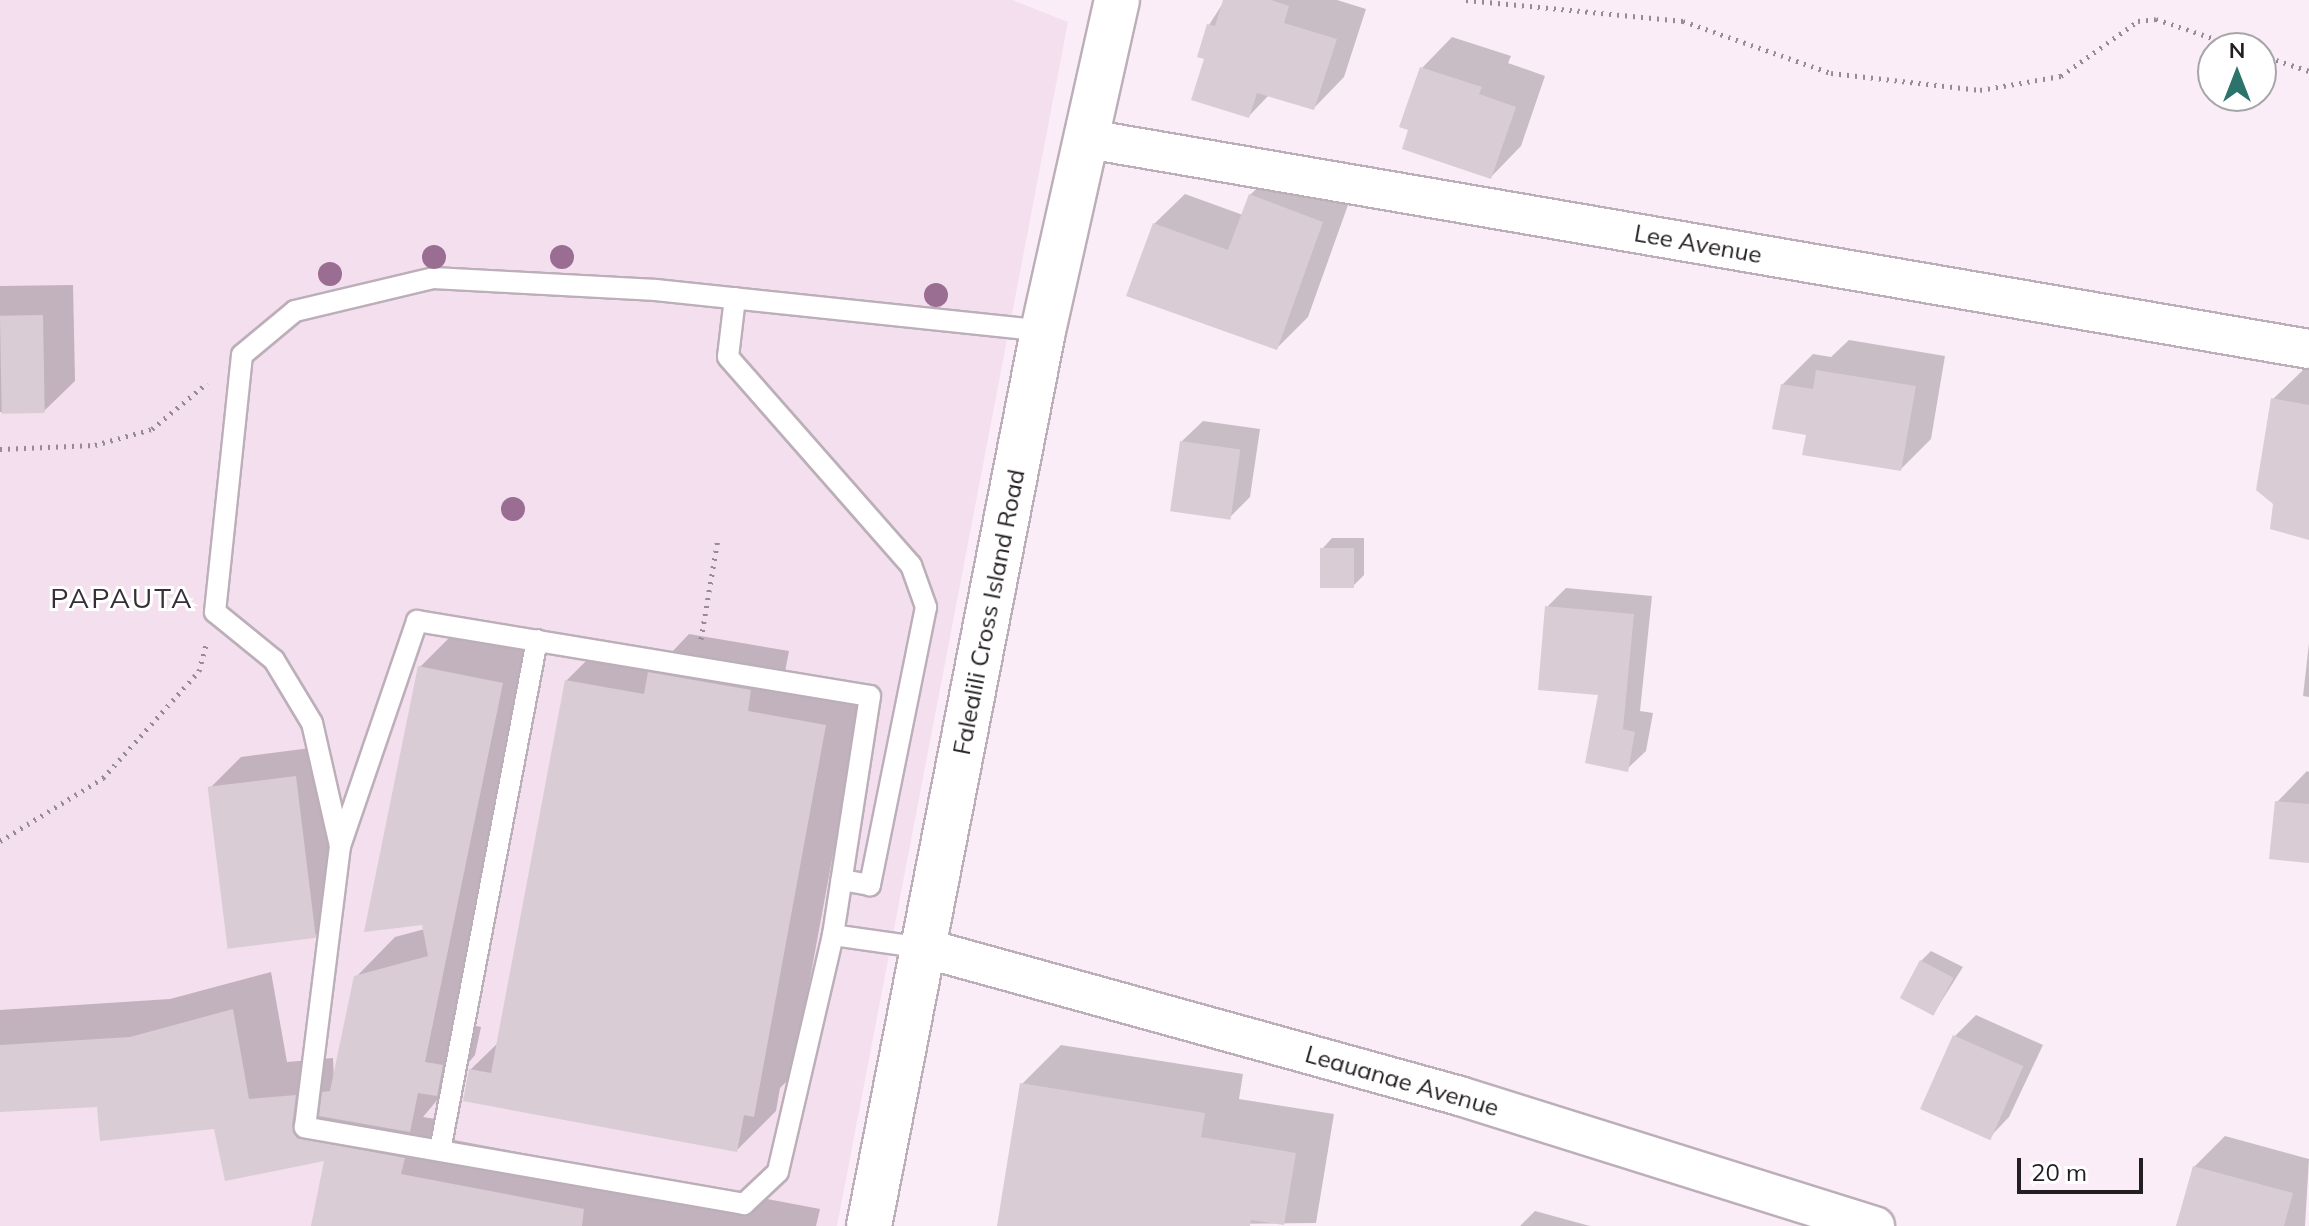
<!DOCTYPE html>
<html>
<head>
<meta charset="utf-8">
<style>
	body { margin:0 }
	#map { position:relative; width:2309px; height:1226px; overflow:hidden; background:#fbedf7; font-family:Mulish,sans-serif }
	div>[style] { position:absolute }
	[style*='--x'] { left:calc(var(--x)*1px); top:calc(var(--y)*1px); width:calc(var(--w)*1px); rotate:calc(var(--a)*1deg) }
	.built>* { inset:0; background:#f3dfed }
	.shadow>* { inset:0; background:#0003 }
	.building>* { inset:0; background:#d9ccd5; transform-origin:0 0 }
	.path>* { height:5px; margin-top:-2.5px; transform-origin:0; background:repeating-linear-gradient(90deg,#958b92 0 2px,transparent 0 8px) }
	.roads { filter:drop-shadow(2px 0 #bcafb9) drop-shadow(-2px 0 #bcafb9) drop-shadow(0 2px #bcafb9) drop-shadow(0 -2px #bcafb9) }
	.service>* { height:20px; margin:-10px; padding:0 10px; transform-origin:10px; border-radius:10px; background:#fff }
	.minor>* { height:38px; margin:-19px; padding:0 19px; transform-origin:19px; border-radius:19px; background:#fff }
	.primary>* { height:44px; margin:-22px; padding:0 22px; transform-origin:22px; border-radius:22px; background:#fff }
	.trees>* { width:24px; height:24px; margin:-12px; border-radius:50%; background:#9a6d93 }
	span { translate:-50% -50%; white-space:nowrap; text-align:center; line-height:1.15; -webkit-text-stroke:6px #fff; paint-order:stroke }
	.street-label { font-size:24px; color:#231e22 }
	.quarter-label { font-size:28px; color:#382e35; letter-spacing:2px }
	.north { position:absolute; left:2197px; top:32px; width:80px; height:80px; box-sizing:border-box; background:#fff; border:2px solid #a7a5a7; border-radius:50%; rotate:0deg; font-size:22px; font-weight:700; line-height:32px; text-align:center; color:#231e22 }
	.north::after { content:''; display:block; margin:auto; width:28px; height:36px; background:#2c736b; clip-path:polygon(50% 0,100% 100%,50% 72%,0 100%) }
	.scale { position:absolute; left:2017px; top:1158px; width:126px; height:36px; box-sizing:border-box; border:4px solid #231e22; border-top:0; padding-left:10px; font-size:24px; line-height:28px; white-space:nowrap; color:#231e22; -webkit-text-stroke:6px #fff; paint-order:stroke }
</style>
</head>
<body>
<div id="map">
	<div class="built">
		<i style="clip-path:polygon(0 0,1012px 0,1068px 22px,837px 1226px,0 1226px)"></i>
	</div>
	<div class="shadow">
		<i style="clip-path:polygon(1225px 0,1337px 0,1366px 9px,1344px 77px,1314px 108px,1270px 94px,1249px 116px,1207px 58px,1209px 25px)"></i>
		<i style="clip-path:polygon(1452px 37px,1511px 56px,1508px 63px,1545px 76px,1521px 146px,1491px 177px,1411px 128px,1422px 68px)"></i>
		<i style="clip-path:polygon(1281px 165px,1353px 191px,1308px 317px,1277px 348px,1154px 224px,1185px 194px,1243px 215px,1250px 195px)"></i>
		<i style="clip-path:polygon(73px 285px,75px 381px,44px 411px,0 412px,0 286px)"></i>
		<i style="clip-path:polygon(1849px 340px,1945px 356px,1931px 439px,1901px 469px,1808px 433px,1782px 385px,1813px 354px,1831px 357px)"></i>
		<i style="clip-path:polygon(2304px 369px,2309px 370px,2309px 538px,2276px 503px,2273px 399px)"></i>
		<i style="clip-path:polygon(1203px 421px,1260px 429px,1250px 497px,1229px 518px,1182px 441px)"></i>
		<i style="clip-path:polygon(1332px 538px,1364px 538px,1364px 575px,1354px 585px,1322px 549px)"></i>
		<i style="clip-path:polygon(1566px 588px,1652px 596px,1640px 711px,1653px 713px,1646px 751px,1627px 769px,1600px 694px,1547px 607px)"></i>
		<i style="clip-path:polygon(459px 628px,541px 645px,462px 1023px,481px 1027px,475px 1055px,423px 1117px,442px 1120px,438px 1137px,820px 1209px,816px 1226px,314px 1226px,326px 1158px,215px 1126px,99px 1105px,0 1110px,0 1010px,170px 999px,271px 972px,287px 1062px,333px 1058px,334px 1082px,356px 977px,395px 937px,425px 929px,420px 667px)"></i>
		<i style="clip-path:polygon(689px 634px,789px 651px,785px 672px,864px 687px,792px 1076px,780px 1088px,776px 1111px,737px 1150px,470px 1070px,499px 1042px,566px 681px,605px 642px,670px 654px)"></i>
		<i style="clip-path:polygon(2309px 643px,2309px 697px,2303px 696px)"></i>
		<i style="clip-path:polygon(326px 746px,345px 906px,315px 936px,210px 788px,241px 757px)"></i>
		<i style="clip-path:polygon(2307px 771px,2309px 772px,2309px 861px,2277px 802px)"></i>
		<i style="clip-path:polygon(1931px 951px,1963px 967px,1934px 1013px,1921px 961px)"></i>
		<i style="clip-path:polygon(1976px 1015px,2043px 1045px,2009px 1117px,1989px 1138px,1955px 1036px)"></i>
		<i style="clip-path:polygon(1061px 1045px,1243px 1074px,1239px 1099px,1334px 1114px,1316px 1223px,999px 1226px,1022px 1084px)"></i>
		<i style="clip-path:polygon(2225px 1136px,2309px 1159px,2305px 1226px,2178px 1226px,2194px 1167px)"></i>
		<i style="clip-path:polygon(1535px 1211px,1590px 1226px,1520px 1226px)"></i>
	</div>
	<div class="building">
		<i style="clip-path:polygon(1223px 0,1271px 0,1289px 6px,1284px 23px,1337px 39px,1314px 110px,1257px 93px,1249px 118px,1191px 100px,1204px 59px,1197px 57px,1207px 24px,1215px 26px)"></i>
		<i style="clip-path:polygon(1420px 67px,1482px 87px,1479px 94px,1516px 107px,1491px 179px,1402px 149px,1408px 130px,1399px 127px)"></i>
		<i style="clip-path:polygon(1249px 194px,1323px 222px,1277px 350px,1126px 296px,1153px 223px,1228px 250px)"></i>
		<i style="left:43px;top:315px;width:98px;height:43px;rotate:89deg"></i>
		<i style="clip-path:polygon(1816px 370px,1916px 386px,1901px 471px,1802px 455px,1806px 435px,1772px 429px,1781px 384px,1813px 389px)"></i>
		<i style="clip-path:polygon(2271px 398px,2309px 405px,2309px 540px,2270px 529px,2273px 504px,2256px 490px)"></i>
		<i style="left:1180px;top:441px;width:61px;height:71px;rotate:8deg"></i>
		<i style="left:1320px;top:548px;width:34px;height:40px"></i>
		<i style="clip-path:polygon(1545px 606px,1634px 614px,1623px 729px,1635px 732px,1628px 772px,1585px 763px,1598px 695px,1538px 690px)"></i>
		<i style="clip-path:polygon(418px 666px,503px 683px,425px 1062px,443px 1065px,437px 1096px,418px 1093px,410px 1132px,319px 1116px,322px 1092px,330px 1091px,354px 976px,428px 956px,422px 925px,364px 932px)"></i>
		<i style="clip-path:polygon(648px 672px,751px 690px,748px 711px,826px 725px,754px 1117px,744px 1115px,737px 1152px,463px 1101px,469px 1069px,491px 1073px,565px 680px,644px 694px)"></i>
		<i style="left:296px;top:776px;width:163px;height:89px;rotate:83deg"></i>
		<i style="clip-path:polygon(2275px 801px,2309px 804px,2309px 863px,2269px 859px)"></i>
		<i style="left:1920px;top:960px;width:38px;height:43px;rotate:28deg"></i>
		<i style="clip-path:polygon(233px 1009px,249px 1099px,296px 1095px,292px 1126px,297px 1138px,405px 1158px,401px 1174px,584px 1209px,582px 1226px,311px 1226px,324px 1161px,225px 1181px,214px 1129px,100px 1141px,97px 1107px,0 1112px,0 1045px,130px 1037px)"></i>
		<i style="left:1953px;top:1035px;width:77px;height:81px;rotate:24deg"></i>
		<i style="clip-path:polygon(1020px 1083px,1205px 1113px,1201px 1137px,1296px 1153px,1284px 1225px,1251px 1220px,1250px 1226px,997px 1226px)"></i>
		<i style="clip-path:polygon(2193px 1166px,2293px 1193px,2284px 1226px,2176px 1226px)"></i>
	</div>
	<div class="path">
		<i style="--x:1466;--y:0;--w:218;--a:5.5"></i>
		<i style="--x:1683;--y:21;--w:157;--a:19.4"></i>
		<i style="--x:1831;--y:73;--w:150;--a:6.5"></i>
		<i style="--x:1980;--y:90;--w:82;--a:-9.8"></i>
		<i style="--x:2061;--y:76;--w:95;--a:-35.5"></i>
		<i style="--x:2138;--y:21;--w:18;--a:-6"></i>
		<i style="--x:2156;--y:19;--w:91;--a:18.6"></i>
		<i style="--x:2261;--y:55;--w:51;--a:18.4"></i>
		<i style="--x:0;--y:449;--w:95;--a:-2.4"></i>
		<i style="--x:95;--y:445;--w:59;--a:-15.7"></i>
		<i style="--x:152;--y:429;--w:72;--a:-39.9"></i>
		<i style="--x:701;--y:639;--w:102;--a:-80.4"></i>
		<i style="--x:0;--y:841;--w:121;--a:-31.5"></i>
		<i style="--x:103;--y:778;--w:144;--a:-48.1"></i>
		<i style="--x:199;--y:671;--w:28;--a:-75"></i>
	</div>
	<div class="roads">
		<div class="service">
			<i style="--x:735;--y:298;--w:59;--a:96.8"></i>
			<i style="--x:728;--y:357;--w:277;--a:48.7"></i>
			<i style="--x:911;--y:565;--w:45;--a:70.3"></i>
			<i style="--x:926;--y:607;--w:284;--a:101.4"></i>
			<i style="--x:870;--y:885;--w:29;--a:-170"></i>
			<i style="--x:340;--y:846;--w:238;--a:-71.1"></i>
			<i style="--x:417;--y:621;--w:459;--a:9.4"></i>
			<i style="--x:870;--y:696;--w:242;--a:98.8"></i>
			<i style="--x:924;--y:948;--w:92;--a:-171.9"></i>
			<i style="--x:833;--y:935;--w:243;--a:103.1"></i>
			<i style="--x:778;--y:1172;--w:47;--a:136.7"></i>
			<i style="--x:744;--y:1204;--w:446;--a:-170.1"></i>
			<i style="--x:305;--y:1127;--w:283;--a:-82.9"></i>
			<i style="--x:340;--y:846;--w:126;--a:-102.8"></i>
			<i style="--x:312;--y:723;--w:74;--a:-121.1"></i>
			<i style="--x:274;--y:660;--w:76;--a:-140.9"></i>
			<i style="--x:215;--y:612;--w:258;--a:-84"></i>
			<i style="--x:242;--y:355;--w:69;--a:-39.7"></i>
			<i style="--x:295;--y:311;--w:143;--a:-13.4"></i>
			<i style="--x:434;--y:278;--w:222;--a:3.1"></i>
			<i style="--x:656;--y:290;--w:389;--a:6"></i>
			<i style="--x:440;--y:1150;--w:519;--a:-79.23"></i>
		</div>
		<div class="minor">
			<i style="--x:1088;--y:139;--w:1239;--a:9.76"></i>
			<i style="--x:924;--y:948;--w:556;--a:15.44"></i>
			<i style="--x:1460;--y:1096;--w:435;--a:17.4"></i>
		</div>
		<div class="primary">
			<i style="--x:869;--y:1226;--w:912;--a:-79"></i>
			<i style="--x:1043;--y:331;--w:339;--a:-77.4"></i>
		</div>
	</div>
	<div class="trees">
		<i style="left:434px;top:257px"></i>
		<i style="left:562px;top:257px"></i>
		<i style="left:330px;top:274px"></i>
		<i style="left:936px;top:295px"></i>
		<i style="left:513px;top:509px"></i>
	</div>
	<div class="street-label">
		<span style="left:1698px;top:244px;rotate:10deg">Lee Avenue</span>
		<span style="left:989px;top:612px;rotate:-79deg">Falealili Cross Island Road</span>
		<span style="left:1402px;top:1081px;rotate:16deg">Leauanae Avenue</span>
	</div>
	<div class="quarter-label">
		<span style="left:122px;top:598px">PAPAUTA</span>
	</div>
	<div class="north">N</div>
	<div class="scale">20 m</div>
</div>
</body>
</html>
